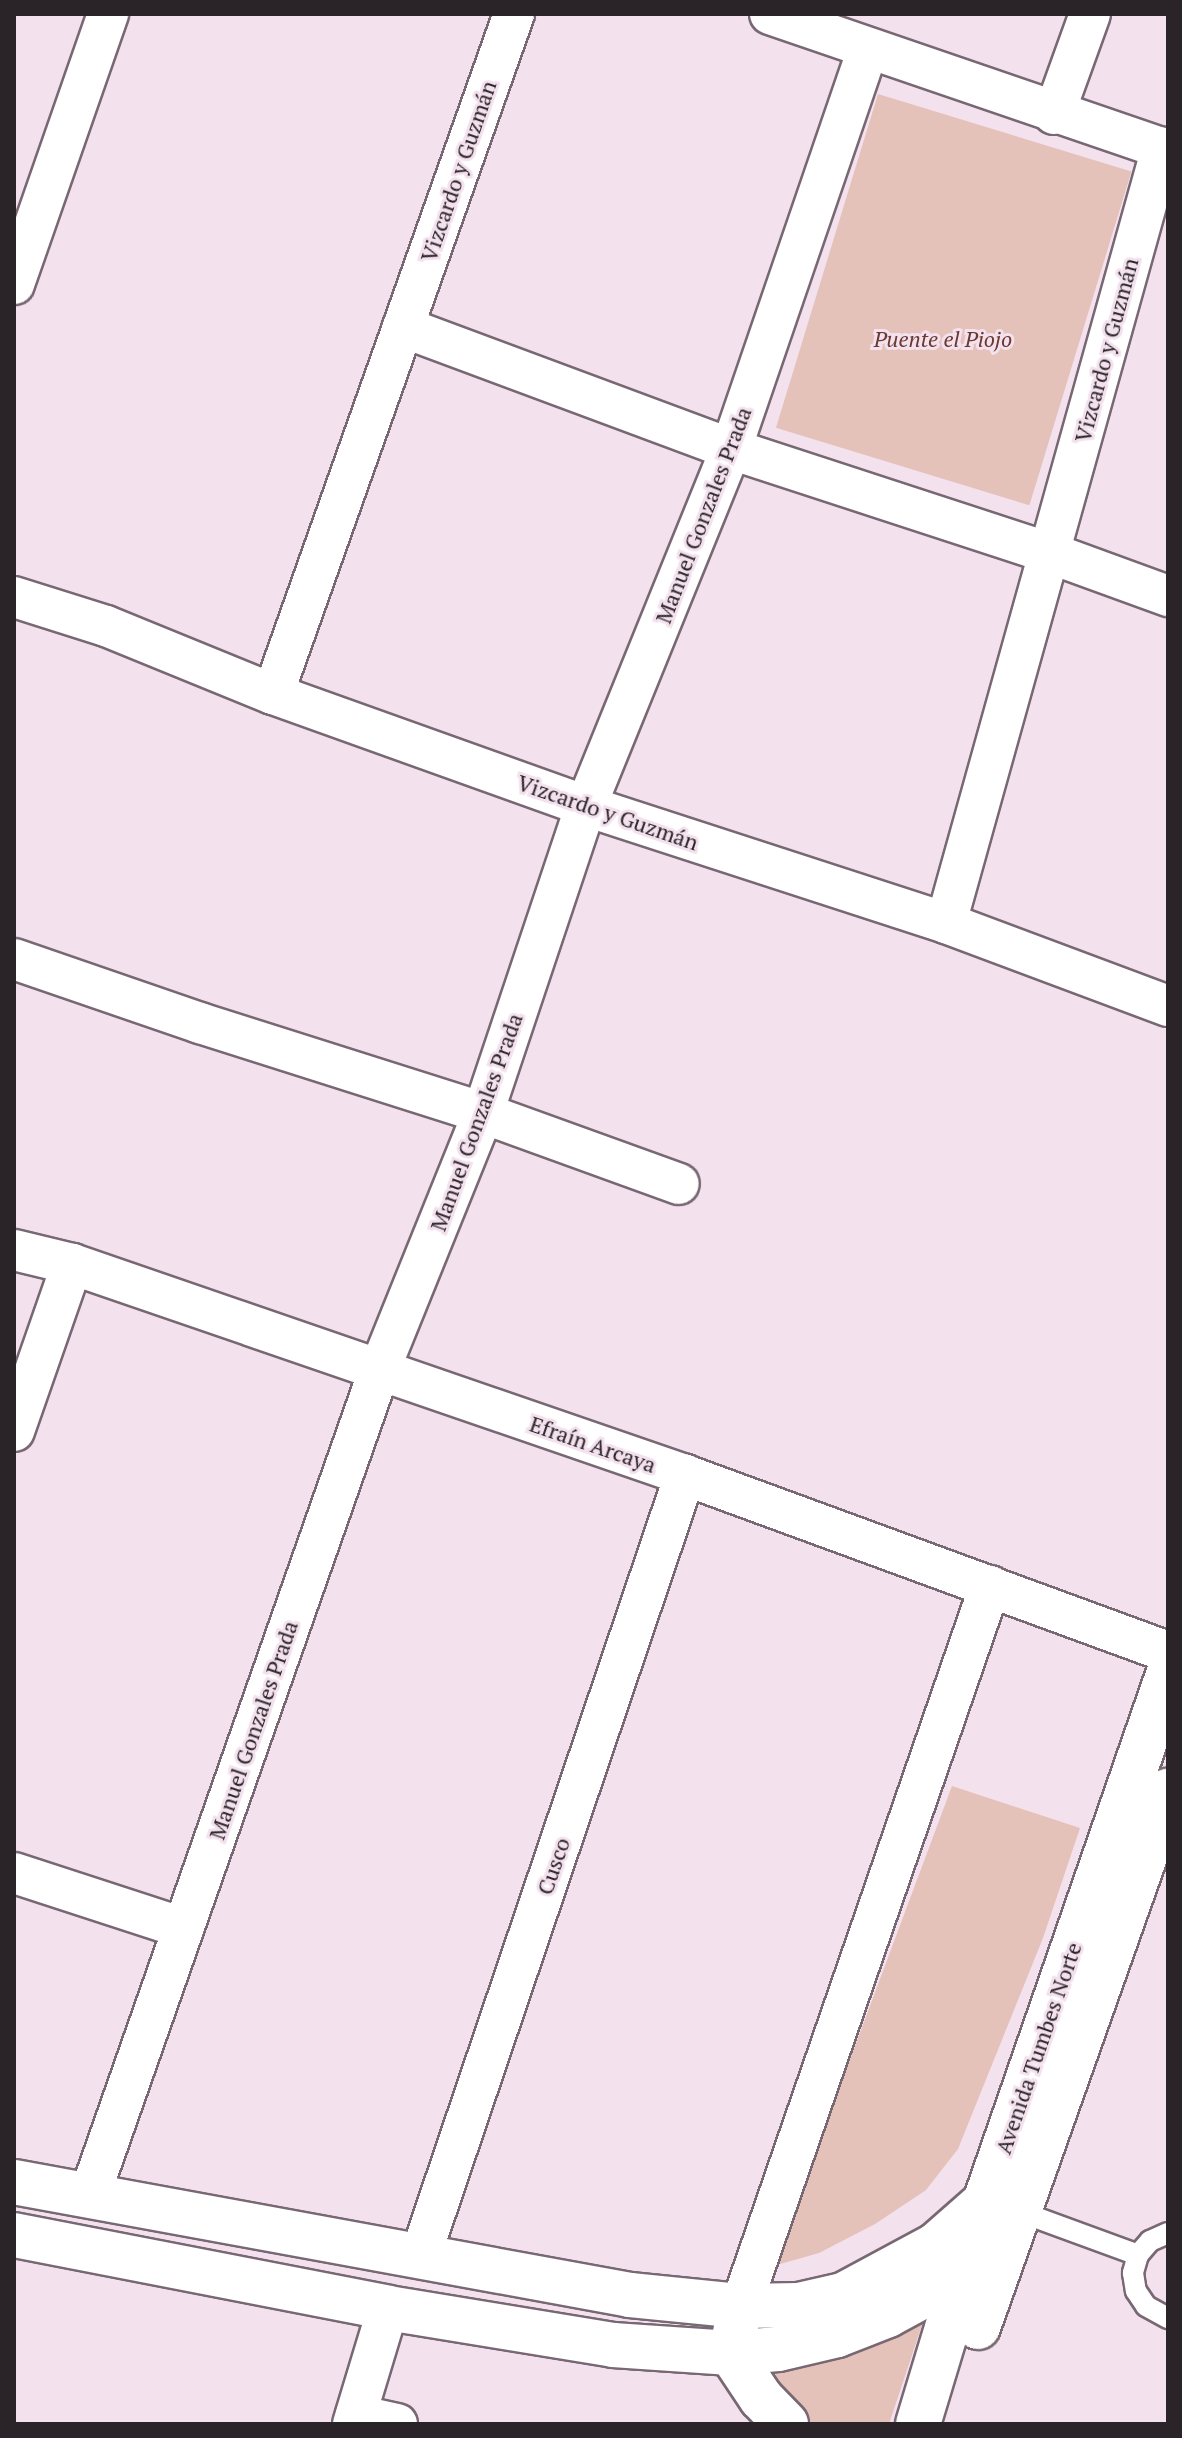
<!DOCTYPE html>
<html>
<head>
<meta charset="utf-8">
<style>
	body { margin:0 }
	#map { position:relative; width:1182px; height:2438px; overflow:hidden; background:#f4e1ee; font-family:"PT Serif",serif }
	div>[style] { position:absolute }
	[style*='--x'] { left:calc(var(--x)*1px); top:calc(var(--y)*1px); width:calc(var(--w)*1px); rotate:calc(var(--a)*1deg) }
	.green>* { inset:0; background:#e4c1b9; transform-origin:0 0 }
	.roads { filter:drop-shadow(2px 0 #786873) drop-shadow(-2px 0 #786873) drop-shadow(0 2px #786873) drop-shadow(0 -2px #786873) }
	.service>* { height:20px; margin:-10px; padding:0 10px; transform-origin:10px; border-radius:10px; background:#fff }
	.minor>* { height:40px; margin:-20px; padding:0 20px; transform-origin:20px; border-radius:20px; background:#fff }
	.tertiary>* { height:44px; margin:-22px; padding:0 22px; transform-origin:22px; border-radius:22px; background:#fff }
	.trunk>* { height:44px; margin:-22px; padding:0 22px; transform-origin:22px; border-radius:22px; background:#fff }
	span { translate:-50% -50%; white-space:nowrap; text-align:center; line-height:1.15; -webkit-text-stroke:6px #f4e1ee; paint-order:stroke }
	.street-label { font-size:22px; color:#2a2428 }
	.park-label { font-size:22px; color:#6a392f; font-style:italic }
	.frame { position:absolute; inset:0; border:16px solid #2a2428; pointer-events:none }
</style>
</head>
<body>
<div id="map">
	<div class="green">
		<i style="left:878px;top:94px;width:265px;height:349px;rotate:17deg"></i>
		<i style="clip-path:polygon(952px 1786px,1080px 1828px,1043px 1938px,958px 2149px,926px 2190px,875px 2224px,819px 2253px,773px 2266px)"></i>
		<i style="clip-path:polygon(924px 2319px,889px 2424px,809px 2424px,779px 2385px,775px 2373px,778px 2365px)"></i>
	</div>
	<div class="roads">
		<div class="service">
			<i style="--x:1018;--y:2211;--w:128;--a:20.1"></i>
			<i style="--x:1168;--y:2233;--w:20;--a:156"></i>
			<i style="--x:1150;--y:2241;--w:18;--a:131"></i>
			<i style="--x:1138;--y:2255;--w:19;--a:106"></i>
			<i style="--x:1133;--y:2273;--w:18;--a:81"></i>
			<i style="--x:1136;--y:2291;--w:18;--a:56"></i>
			<i style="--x:1146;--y:2306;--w:25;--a:29"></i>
		</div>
		<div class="minor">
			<i style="--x:770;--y:14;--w:421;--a:18.9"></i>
			<i style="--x:1054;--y:114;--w:106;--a:-70.2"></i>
			<i style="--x:14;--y:284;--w:286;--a:-70.8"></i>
			<i style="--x:403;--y:327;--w:350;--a:20.4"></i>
			<i style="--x:731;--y:449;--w:336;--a:18.1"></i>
			<i style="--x:1050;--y:553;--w:126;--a:20"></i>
			<i style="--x:14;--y:597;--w:96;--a:17.5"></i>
			<i style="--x:106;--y:626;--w:180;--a:22.2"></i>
			<i style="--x:273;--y:694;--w:332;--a:19.7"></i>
			<i style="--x:586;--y:806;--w:379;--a:18"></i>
			<i style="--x:946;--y:923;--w:237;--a:20.5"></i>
			<i style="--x:273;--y:694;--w:721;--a:-70.49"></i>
			<i style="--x:946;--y:923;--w:805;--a:-74.43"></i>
			<i style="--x:14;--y:959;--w:197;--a:19"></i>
			<i style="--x:200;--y:1023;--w:297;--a:17.6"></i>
			<i style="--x:483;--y:1113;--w:208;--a:19.9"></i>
			<i style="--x:14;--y:1250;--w:60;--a:13.6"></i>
			<i style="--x:72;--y:1264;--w:648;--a:18.99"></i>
			<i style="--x:685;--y:1475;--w:514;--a:20.13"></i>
			<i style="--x:14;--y:1431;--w:177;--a:-70.8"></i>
			<i style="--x:14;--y:1873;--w:178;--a:18"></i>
			<i style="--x:89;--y:2197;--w:875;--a:-70.65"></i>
			<i style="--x:379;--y:1371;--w:278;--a:-68"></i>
			<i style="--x:483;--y:1113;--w:324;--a:-71.5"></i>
			<i style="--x:586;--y:806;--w:385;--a:-67.9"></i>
			<i style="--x:731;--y:449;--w:423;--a:-71.1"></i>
			<i style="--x:420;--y:2257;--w:826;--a:-71.28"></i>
			<i style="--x:741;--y:2306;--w:762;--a:-70.92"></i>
			<i style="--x:356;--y:2415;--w:42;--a:12.4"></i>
			<i style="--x:353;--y:2424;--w:121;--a:-73.2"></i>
		</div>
		<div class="tertiary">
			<i style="--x:14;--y:2182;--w:626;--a:10.39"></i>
			<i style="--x:630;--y:2295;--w:112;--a:5.7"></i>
			<i style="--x:741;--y:2306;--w:58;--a:-1"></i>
			<i style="--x:799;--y:2305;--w:45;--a:-12.8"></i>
			<i style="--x:843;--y:2295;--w:106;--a:-28.3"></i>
			<i style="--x:936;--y:2245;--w:65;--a:-41.3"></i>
			<i style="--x:14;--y:2235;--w:381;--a:11"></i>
			<i style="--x:388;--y:2308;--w:228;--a:9.3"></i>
			<i style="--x:613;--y:2345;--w:118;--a:3.9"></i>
			<i style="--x:731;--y:2353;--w:47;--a:-4.9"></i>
			<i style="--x:778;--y:2349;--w:61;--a:-13.3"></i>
			<i style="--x:837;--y:2335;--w:55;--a:-21.4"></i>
			<i style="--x:888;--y:2315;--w:50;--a:-28.6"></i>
			<i style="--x:932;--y:2291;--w:64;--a:-39.9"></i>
			<i style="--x:736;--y:2328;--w:25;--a:101"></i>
			<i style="--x:731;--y:2353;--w:54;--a:56.3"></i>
			<i style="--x:761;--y:2398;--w:36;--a:46"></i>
		</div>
		<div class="trunk">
			<i style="--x:978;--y:2327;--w:569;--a:-70.48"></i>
			<i style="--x:918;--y:2424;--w:232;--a:-73.2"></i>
			<i style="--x:985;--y:2202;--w:558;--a:-70.85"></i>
		</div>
	</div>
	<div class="street-label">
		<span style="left:458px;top:171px;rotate:-71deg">Vizcardo y Guzmán</span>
		<span style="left:1106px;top:350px;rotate:-75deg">Vizcardo y Guzmán</span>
		<span style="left:703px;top:515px;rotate:-69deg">Manuel Gonzales Prada</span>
		<span style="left:608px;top:812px;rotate:19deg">Vizcardo y Guzmán</span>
		<span style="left:476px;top:1122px;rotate:-70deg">Manuel Gonzales Prada</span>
		<span style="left:593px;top:1444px;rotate:19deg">Efraín Arcaya</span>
		<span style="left:253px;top:1730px;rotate:-71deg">Manuel Gonzales Prada</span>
		<span style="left:553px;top:1866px;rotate:-71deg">Cusco</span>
		<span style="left:1038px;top:2048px;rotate:-71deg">Avenida Tumbes Norte</span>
	</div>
	<div class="park-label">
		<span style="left:943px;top:339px">Puente el Piojo</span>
	</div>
	<div class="frame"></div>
</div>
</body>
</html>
